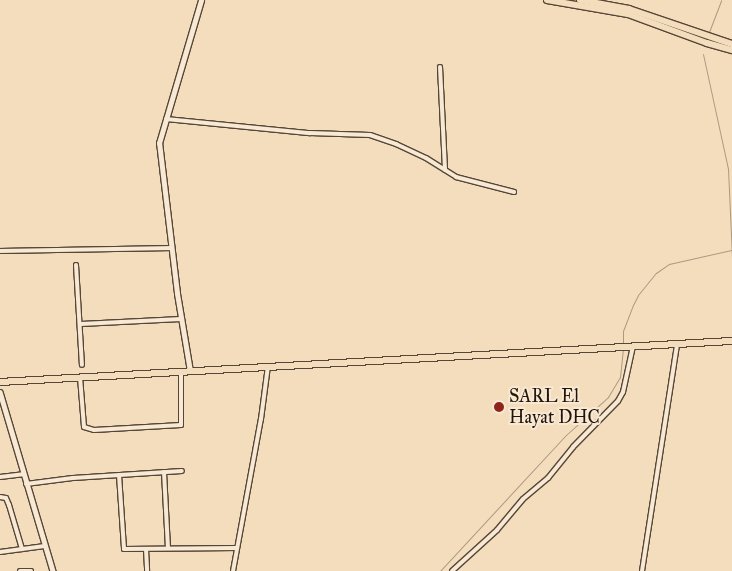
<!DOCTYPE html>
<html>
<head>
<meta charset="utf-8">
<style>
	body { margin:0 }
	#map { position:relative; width:732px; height:571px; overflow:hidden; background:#f3ddbd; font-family:"IM FELL Great Primer",serif }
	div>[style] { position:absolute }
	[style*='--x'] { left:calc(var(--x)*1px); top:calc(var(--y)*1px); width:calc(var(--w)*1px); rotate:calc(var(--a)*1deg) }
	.stream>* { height:1px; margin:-0.5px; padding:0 0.5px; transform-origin:0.5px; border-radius:0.5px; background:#ac9980 }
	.roads { filter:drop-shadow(1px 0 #574637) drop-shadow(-1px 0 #574637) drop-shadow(0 1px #574637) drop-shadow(0 -1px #574637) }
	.minor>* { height:4px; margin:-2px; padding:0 2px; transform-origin:2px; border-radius:2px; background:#f7e9d4 }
	.tertiary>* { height:4.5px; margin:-2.25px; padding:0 2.25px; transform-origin:2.25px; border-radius:2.25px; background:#f7e9d4 }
	.secondary>* { height:5px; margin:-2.5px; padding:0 2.5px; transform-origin:2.5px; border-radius:2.5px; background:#f7e9d4 }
	.primary>* { height:5.5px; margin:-2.75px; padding:0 2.75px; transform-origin:2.75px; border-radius:2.75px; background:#f3ddbd }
	.trunk>* { height:6px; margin:-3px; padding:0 3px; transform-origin:3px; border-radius:3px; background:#f3ddbd }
	.dots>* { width:14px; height:14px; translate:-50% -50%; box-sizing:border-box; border:2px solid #f7e9d4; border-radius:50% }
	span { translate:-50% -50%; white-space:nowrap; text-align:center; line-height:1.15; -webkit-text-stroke:4px #f7e9d4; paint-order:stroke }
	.poi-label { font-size:18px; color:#23140a }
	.left { translate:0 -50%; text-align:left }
</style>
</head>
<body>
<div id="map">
	<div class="stream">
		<i style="--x:709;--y:32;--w:34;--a:-69"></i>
		<i style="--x:703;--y:54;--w:118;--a:77.7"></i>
		<i style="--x:728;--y:169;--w:87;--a:87.4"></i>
		<i style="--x:623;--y:344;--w:13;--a:-90"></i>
		<i style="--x:623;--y:331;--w:28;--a:-69"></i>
		<i style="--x:633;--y:305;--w:11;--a:-63"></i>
		<i style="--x:638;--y:295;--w:28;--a:-51"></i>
		<i style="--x:656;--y:273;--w:16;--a:-35"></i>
		<i style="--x:669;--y:264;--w:64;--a:-12.7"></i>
		<i style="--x:440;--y:571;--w:185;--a:-47.2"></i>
		<i style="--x:566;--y:435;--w:57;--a:-42.1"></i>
		<i style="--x:608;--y:397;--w:23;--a:-59"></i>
		<i style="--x:620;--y:377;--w:29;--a:-84"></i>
	</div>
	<div class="roads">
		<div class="minor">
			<i style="--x:440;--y:67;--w:103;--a:87.2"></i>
			<i style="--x:166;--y:119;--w:145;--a:5.6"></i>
			<i style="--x:310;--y:133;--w:60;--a:1.9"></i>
			<i style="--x:370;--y:135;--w:28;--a:19"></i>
			<i style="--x:396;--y:144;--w:33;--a:25"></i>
			<i style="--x:426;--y:158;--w:36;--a:32"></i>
			<i style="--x:456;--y:177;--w:60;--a:14.5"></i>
			<i style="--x:0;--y:251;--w:171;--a:-1"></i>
			<i style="--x:76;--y:265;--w:100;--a:86.6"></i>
			<i style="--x:81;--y:324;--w:100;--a:-2.9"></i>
			<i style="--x:80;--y:377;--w:50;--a:85.4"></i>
			<i style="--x:84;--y:427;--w:10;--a:17"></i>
			<i style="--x:94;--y:430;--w:87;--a:-3.3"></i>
			<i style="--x:181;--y:425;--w:53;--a:-90"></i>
			<i style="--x:164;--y:472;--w:76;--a:87"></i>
			<i style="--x:119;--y:475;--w:74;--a:86.1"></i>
			<i style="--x:124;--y:549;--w:113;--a:-0.5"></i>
			<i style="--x:0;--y:477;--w:23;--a:-7"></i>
			<i style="--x:26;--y:484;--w:47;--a:-7.3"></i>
			<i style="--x:73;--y:478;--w:109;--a:-3.7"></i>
			<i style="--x:0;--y:497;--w:6;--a:9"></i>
			<i style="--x:6;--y:498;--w:8;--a:67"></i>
			<i style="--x:9;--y:505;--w:46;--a:73.5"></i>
			<i style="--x:146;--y:549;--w:22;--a:87"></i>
			<i style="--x:0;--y:552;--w:45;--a:-7.6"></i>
			<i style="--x:20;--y:571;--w:11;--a:0"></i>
			<i style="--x:233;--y:571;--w:155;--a:-79.6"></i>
			<i style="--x:261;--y:419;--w:53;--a:-82.5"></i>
			<i style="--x:452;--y:571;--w:61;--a:-42.3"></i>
			<i style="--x:497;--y:530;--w:40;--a:-50"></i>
			<i style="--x:523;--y:499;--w:33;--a:-40"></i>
			<i style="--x:548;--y:478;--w:40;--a:-51"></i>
			<i style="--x:573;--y:447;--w:64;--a:-45.6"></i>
			<i style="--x:618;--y:401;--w:10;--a:-61"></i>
			<i style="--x:623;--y:392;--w:47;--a:-77.7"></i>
			<i style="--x:642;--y:571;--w:230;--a:-81.2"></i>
		</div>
		<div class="tertiary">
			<i style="--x:0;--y:392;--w:187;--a:73.5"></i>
		</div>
		<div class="secondary">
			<i style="--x:190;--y:371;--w:79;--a:-99.5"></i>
			<i style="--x:177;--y:293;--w:151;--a:-96.8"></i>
			<i style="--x:159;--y:143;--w:149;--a:-73.6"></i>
		</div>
		<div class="primary">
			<i style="--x:0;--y:382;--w:733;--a:-3.21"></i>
		</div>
		<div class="trunk">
			<i style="--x:547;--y:0;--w:82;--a:9.8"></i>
			<i style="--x:628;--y:14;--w:84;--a:20.2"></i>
			<i style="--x:707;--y:43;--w:26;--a:16"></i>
			<i style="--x:580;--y:0;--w:50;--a:10.4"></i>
			<i style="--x:629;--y:9;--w:109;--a:18.8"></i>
		</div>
	</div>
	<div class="dots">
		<i style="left:499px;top:407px;background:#8f2418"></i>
	</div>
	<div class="poi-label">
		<span class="left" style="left:509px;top:407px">SARL El<br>Hayat DHC</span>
	</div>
</div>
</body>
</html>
